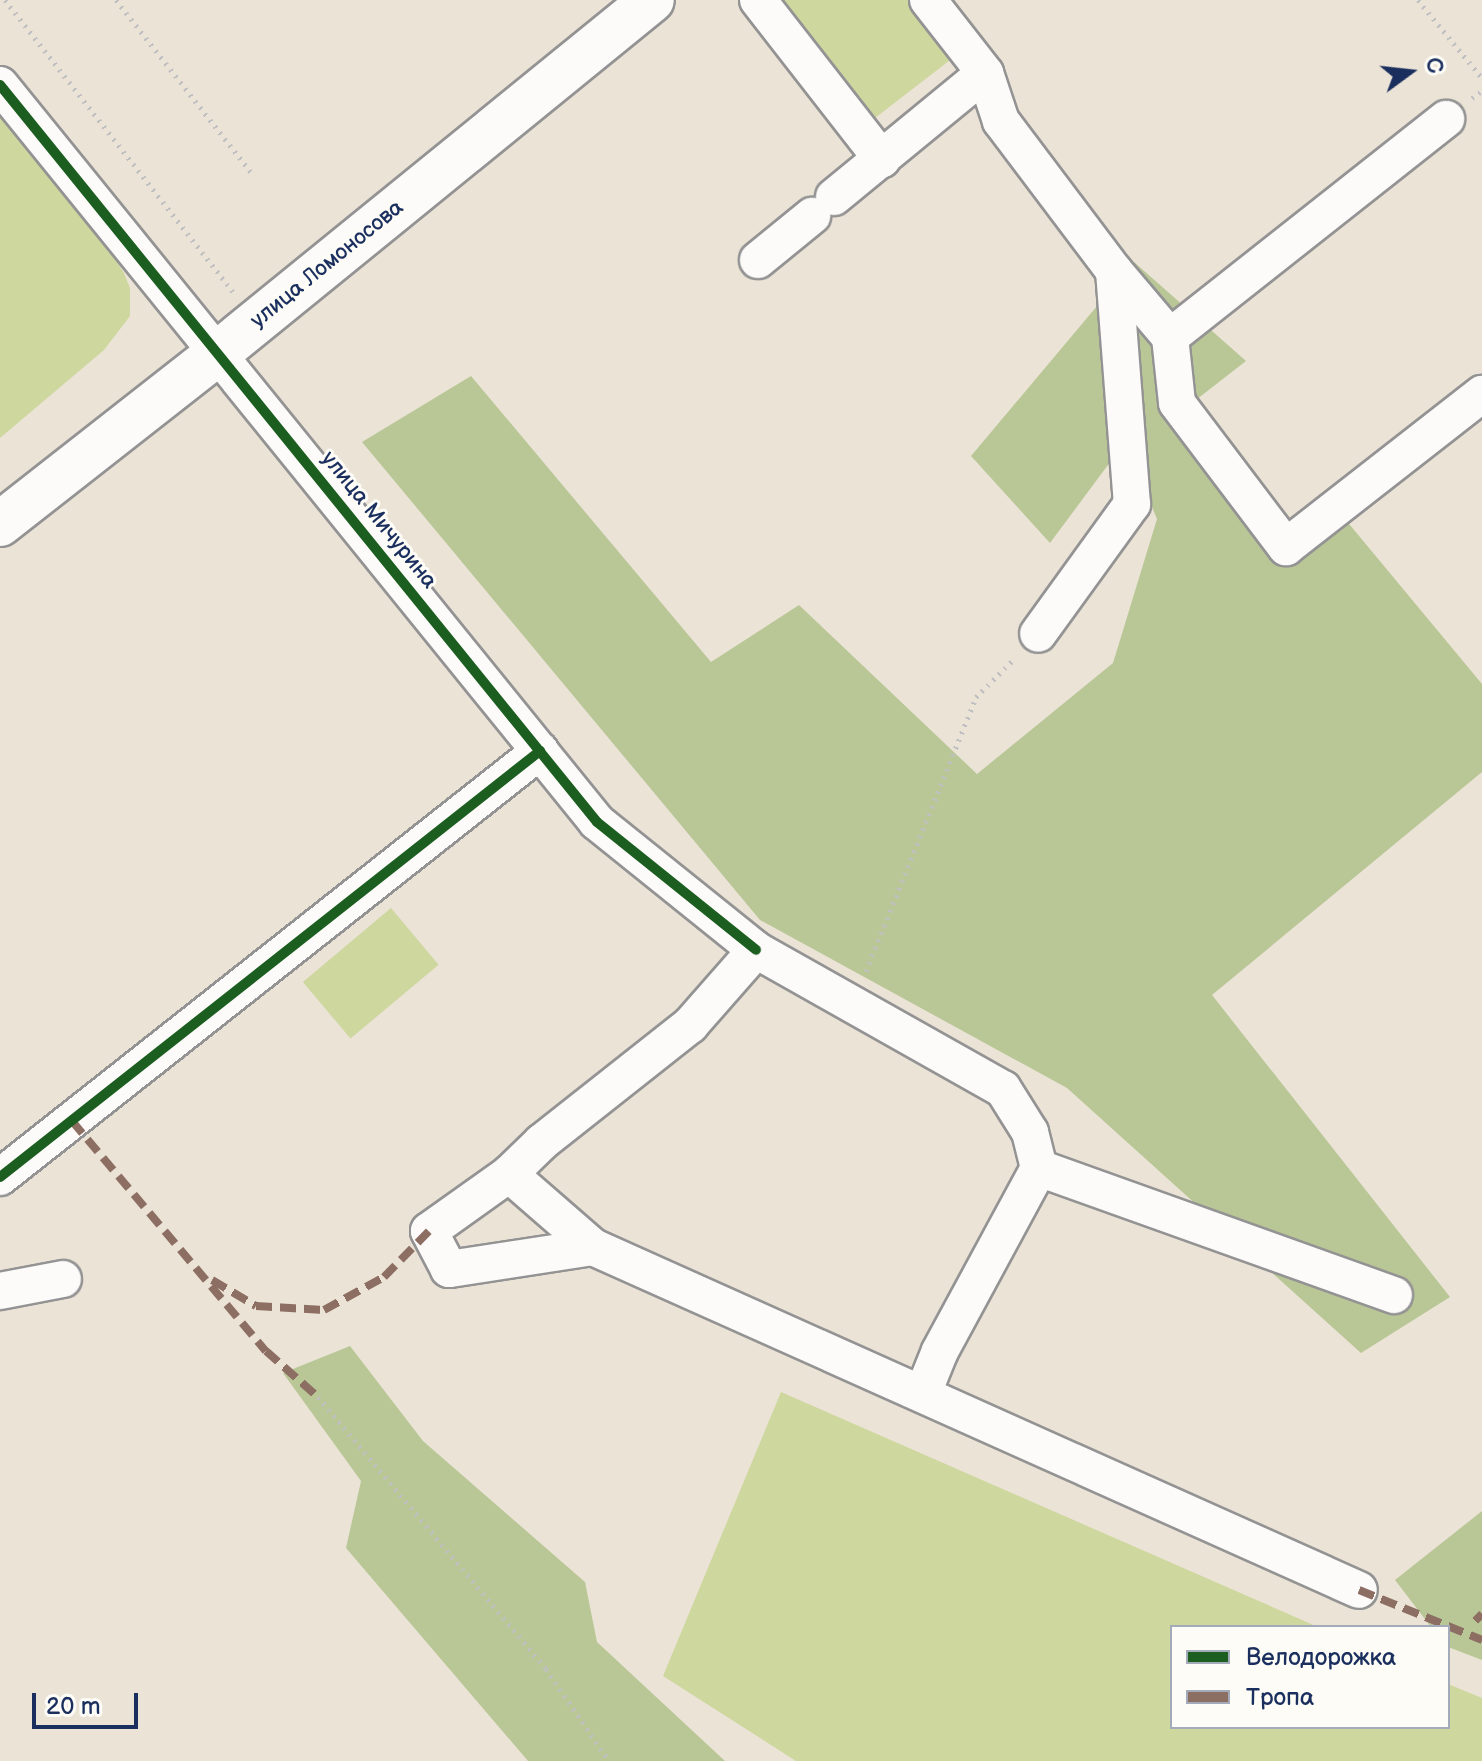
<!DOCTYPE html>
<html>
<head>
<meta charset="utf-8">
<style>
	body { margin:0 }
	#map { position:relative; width:1482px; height:1761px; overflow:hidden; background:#ebe3d6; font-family:"Balsamiq Sans",sans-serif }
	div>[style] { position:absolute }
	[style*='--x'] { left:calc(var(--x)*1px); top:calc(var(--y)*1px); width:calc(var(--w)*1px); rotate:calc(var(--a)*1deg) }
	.green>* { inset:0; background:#ced79e; transform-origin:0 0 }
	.forest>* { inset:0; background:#b9c797 }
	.path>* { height:5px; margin-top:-2.5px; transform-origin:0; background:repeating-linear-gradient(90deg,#c0c0c2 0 2px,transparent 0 8px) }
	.roads { filter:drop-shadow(2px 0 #949394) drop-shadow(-2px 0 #949394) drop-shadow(0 2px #949394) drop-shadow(0 -2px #949394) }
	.minor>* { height:36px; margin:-18px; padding:0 18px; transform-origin:18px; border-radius:18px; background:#fcfbf9 }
	.major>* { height:44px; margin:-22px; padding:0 22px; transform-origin:22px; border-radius:22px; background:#fcfbf9 }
	.quiet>* { height:8px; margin-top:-4px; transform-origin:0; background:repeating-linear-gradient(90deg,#8d6e63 0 16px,transparent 0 24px) }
	.cycleway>* { height:10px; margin:-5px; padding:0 5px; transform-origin:5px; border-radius:5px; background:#1b5e20 }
	span { translate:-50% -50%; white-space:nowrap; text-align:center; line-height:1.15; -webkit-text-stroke:6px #fdfcf7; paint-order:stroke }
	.street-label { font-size:22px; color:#1b2f5e }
	.legend { position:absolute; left:1170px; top:1625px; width:280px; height:104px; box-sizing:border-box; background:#fdfcf7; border:2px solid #a3aaba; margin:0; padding:10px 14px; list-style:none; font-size:24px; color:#1b2f5e }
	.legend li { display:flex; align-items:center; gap:16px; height:40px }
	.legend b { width:40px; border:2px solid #a3aaba }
	.north { position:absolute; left:1370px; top:32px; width:80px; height:80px; -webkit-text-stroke:6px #fdfcf7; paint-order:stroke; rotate:75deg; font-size:22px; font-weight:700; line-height:32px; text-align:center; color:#1b2f5e }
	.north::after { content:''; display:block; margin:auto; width:28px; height:36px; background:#1b2f5e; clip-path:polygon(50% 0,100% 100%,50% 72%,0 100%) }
	.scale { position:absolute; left:32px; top:1693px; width:106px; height:36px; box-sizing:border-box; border:4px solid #1b2f5e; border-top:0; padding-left:10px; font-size:24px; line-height:28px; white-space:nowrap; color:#1b2f5e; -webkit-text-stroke:6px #fdfcf7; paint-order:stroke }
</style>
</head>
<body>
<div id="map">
	<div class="green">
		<i style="clip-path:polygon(783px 0,909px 0,954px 57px,875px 118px)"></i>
		<i style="clip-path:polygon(0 108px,82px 208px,124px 273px,130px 288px,130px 316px,104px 350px,0 438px)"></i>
		<i style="left:391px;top:908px;width:74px;height:115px;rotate:50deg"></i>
		<i style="clip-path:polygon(781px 1392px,1318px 1627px,1172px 1627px,1172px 1727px,1448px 1727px,1448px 1684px,1482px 1698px,1482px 1761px,796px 1761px,663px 1676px)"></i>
	</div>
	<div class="forest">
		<i style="clip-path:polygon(1134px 262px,1246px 361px,1174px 417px,1280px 558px,1340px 513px,1482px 684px,1482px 772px,1212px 995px,1450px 1297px,1361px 1353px,1067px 1088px,760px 920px,362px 442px,471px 376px,711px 662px,799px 605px,977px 774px,1113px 663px,1157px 519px,1125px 442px,1050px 543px,971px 456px)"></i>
		<i style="clip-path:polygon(350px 1346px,423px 1441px,585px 1582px,597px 1642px,725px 1761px,528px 1761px,346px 1548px,361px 1481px,283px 1373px)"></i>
		<i style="clip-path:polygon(1482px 1511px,1482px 1660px,1448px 1647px,1448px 1627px,1431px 1627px,1395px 1580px)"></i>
	</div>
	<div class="path">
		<i style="--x:5;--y:0;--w:370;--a:52"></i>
		<i style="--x:116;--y:0;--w:219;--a:51.9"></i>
		<i style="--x:1418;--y:0;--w:101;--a:50.6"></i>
		<i style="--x:1472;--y:98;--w:12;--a:-35"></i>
		<i style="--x:866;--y:971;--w:295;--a:-68.1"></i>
		<i style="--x:976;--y:697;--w:55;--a:-45"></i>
		<i style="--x:318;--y:1397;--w:355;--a:50"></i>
		<i style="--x:546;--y:1669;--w:112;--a:55.6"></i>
	</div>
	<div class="roads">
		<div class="minor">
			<i style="--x:758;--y:0;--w:202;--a:52.1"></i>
			<i style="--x:928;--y:0;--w:93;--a:52"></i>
			<i style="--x:985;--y:73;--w:51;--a:71.6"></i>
			<i style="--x:1001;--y:121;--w:188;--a:53"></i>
			<i style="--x:1114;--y:271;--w:234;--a:85.6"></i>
			<i style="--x:1132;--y:504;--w:160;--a:125.9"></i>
			<i style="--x:0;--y:85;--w:948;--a:50.99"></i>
			<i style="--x:597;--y:822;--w:204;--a:38.8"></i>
			<i style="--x:756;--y:950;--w:283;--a:29.4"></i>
			<i style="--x:1003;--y:1089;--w:51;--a:57.9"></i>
			<i style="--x:1030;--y:1132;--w:37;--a:76"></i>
			<i style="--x:1039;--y:1168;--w:377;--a:19.7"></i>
			<i style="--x:834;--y:197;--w:195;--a:-39.4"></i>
			<i style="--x:758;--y:260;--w:70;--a:-39.2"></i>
			<i style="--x:1114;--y:271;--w:87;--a:49.7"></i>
			<i style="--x:1170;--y:337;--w:66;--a:83.9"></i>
			<i style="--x:1177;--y:403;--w:181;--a:52.9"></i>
			<i style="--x:1286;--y:547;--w:249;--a:-38"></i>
			<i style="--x:1170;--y:337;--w:352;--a:-38.3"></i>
			<i style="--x:509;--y:1174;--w:111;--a:41"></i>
			<i style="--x:593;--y:1247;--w:839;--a:24.12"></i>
			<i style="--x:0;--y:1177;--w:688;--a:-38.27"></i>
			<i style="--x:593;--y:1247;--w:146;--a:171.3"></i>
			<i style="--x:449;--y:1269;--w:43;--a:-117.8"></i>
			<i style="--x:429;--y:1231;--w:98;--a:-35.5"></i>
			<i style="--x:509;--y:1174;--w:46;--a:-44.1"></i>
			<i style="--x:542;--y:1142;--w:189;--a:-38.3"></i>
			<i style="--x:690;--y:1025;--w:100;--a:-48.7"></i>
			<i style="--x:0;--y:1291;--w:64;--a:-10.8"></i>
			<i style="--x:923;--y:1393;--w:45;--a:-68"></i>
			<i style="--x:940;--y:1351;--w:208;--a:-61.6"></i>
		</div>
		<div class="major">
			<i style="--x:0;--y:524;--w:277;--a:-38.1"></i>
			<i style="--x:218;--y:353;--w:559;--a:-39.12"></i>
		</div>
	</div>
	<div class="quiet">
		<i style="--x:72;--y:1121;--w:301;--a:49.9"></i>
		<i style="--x:266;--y:1351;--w:69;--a:41.5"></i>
		<i style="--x:212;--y:1280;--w:51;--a:30.6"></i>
		<i style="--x:256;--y:1306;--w:68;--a:3.4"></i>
		<i style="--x:324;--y:1310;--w:68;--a:-28.8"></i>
		<i style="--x:384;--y:1277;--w:64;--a:-45.6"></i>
		<i style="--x:1359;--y:1590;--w:133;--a:22.1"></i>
		<i style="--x:1475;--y:1621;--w:10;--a:-45"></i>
	</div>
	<div class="cycleway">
		<i style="--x:0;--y:85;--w:948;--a:50.99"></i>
		<i style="--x:597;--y:822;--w:204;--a:38.8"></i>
		<i style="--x:0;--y:1177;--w:688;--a:-38.27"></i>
	</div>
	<div class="street-label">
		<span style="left:327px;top:264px;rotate:-39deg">улица Ломоносова</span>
		<span style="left:379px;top:520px;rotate:51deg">улица Мичурина</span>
	</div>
	<ul class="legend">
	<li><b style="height:10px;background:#1b5e20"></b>Велодорожка</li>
	<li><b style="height:10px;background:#8d6e63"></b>Тропа</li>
	</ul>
	<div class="north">С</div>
	<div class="scale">20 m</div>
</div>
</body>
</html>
